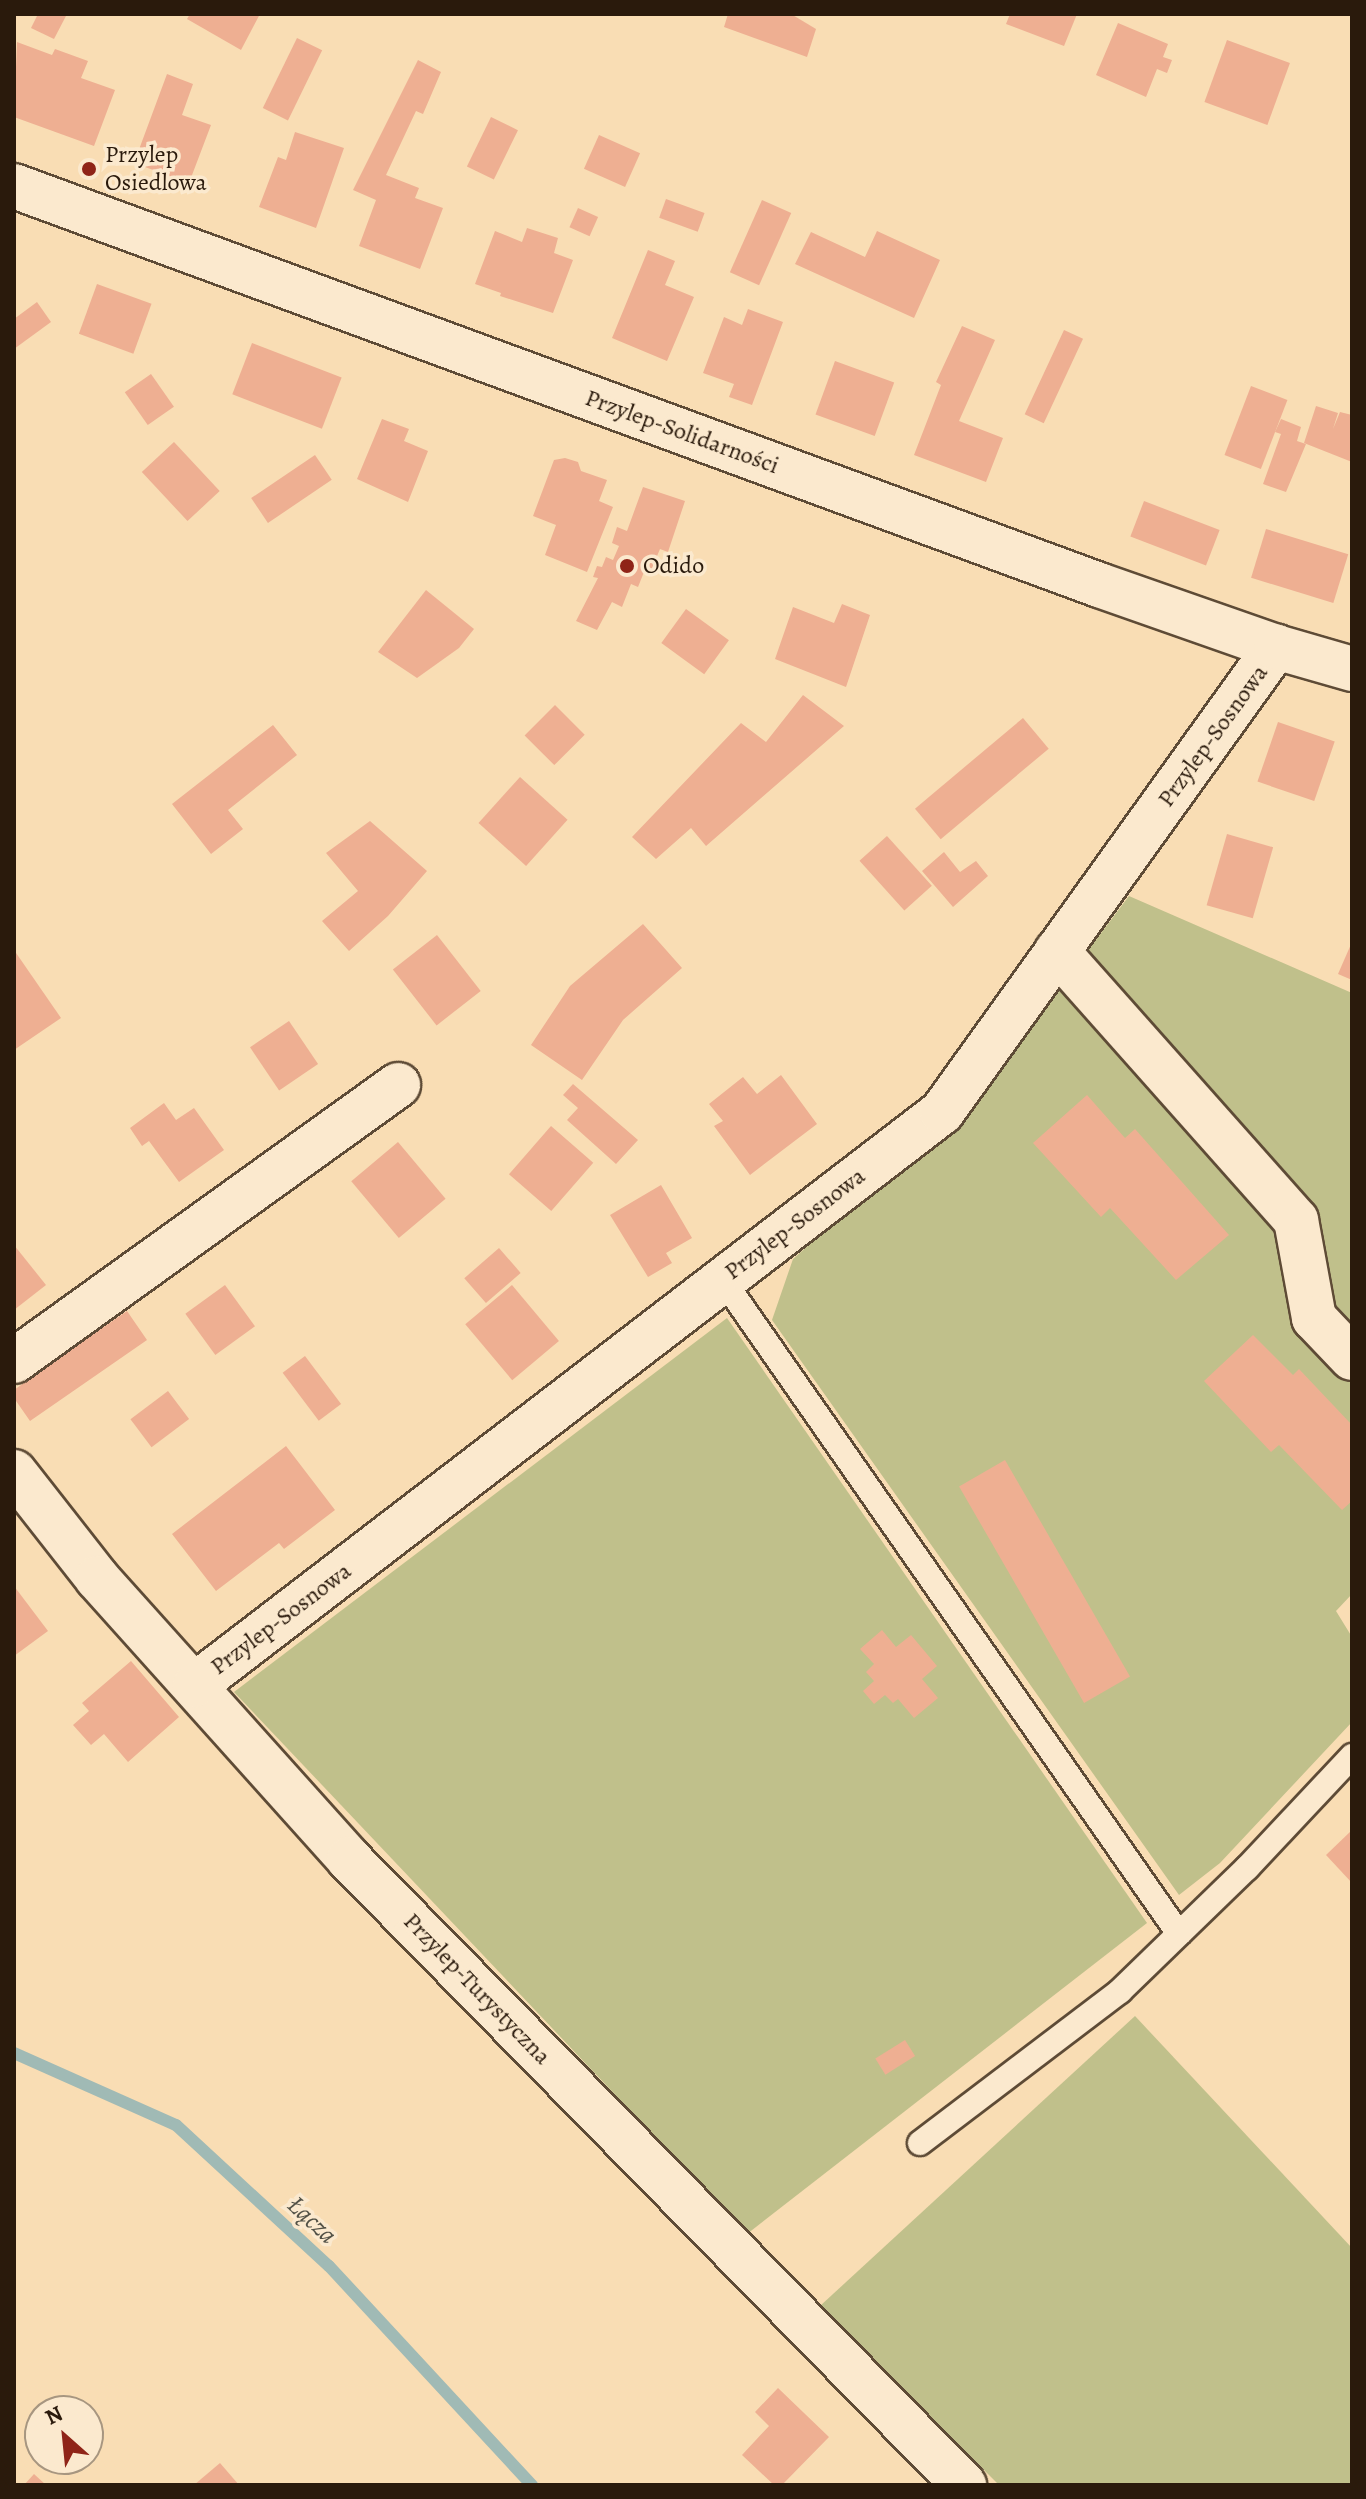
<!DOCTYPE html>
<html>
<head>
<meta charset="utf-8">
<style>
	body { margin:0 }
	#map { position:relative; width:1366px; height:2499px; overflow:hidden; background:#f9ddb4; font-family:Alegreya,serif }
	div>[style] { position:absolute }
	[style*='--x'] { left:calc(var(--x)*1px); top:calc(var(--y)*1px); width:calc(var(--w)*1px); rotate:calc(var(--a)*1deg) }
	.green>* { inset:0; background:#c0c08b }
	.stream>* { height:12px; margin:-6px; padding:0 6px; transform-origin:6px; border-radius:6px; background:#a0bab5 }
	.building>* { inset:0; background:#eeaf92; transform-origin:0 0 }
	.roads { filter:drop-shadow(2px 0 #5e4b36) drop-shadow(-2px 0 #5e4b36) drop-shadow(0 2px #5e4b36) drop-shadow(0 -2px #5e4b36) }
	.lane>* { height:24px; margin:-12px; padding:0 12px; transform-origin:12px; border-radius:12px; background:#fbe9ce }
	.street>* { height:44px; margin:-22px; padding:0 22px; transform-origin:22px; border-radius:22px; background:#fbe9ce }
	.secondary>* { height:44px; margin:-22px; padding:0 22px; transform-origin:22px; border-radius:22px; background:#fbe9ce }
	.dots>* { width:22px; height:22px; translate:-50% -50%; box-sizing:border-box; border:4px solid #fbe9ce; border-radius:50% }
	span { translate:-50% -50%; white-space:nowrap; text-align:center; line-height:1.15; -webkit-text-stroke:7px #fbe9ce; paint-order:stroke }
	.poi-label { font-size:24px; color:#2a1a0c }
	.left { translate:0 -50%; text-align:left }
	.street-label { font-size:24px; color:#2a1a0c }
	.water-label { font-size:26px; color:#535247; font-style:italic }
	.frame { position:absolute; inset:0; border:16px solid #2a1a0c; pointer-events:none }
	.north { position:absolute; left:24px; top:2395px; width:80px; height:80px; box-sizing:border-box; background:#fbe9ce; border:2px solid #a79680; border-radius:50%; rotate:333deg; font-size:22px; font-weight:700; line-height:32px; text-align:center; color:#2a1a0c }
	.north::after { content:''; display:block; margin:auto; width:28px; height:36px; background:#8f2418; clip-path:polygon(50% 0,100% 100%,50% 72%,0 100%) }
</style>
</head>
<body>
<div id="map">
	<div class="green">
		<i style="clip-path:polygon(1129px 896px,1352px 993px,1352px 1594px,1336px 1611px,1352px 1637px,1352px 1722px,1220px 1863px,1179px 1895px,772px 1320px,793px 1259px,981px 1092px)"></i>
		<i style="clip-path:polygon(727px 1318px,1147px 1923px,747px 2234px,234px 1692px)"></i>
		<i style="clip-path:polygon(1135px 2016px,1352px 2248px,1352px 2485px,999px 2485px,820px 2306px)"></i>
	</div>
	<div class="stream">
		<i style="--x:14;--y:2053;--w:177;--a:24"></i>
		<i style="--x:176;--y:2125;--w:208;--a:42.7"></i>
		<i style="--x:329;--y:2266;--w:299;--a:47.2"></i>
	</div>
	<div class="building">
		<i style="clip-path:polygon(38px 14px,67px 14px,54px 39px,31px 28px)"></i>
		<i style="clip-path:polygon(190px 14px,260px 14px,241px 50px,187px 19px)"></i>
		<i style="clip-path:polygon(728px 14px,791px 14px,816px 29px,807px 57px,724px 27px)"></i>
		<i style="clip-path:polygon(1010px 14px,1077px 14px,1064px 46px,1006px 24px)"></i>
		<i style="clip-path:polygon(1118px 23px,1168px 44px,1163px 57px,1172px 60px,1167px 73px,1157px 69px,1146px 97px,1096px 75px)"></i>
		<i style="left:297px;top:38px;width:28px;height:78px;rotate:26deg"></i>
		<i style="left:1227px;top:40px;width:67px;height:66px;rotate:20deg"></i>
		<i style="clip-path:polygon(17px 42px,52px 55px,55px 49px,88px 61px,81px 78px,115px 90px,94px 146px,14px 117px)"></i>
		<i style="clip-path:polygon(418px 60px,441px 72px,423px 114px,416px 111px,386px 175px,419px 188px,415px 198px,443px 208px,420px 269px,359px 246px,376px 200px,353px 190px)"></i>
		<i style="clip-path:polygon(167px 74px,193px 84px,182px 115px,211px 125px,189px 183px,134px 163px)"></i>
		<i style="left:491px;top:117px;width:30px;height:55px;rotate:26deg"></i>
		<i style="clip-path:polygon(295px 132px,344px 148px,316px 228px,259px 207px,278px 157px,286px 160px)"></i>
		<i style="left:599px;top:135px;width:45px;height:37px;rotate:24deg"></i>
		<i style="left:666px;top:199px;width:41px;height:20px;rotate:20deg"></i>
		<i style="left:762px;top:200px;width:32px;height:79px;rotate:24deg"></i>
		<i style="left:578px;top:208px;width:22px;height:21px;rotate:24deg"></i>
		<i style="clip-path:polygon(527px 228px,558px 238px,554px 253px,573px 260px,553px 313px,500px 296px,501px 293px,475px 284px,495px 231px,522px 242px)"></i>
		<i style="clip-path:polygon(877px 231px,940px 260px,914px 318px,795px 264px,811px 232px,865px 257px)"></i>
		<i style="clip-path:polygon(648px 250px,675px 261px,665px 285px,694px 297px,667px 361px,612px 338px)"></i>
		<i style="left:97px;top:284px;width:58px;height:53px;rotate:20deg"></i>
		<i style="clip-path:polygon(37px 302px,51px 322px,14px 349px,14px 319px)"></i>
		<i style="clip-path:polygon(748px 309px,783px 322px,752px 405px,729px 397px,734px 384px,703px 373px,724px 317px,742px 325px)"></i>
		<i style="clip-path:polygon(962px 326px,995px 340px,959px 421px,1003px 438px,986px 482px,914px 455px,941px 385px,936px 382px)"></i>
		<i style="left:1064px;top:330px;width:21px;height:93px;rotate:25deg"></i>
		<i style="left:252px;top:343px;width:96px;height:55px;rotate:21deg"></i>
		<i style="left:835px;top:361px;width:63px;height:57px;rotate:20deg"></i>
		<i style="left:151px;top:374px;width:40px;height:32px;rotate:55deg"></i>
		<i style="left:1251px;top:386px;width:39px;height:74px;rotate:21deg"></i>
		<i style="clip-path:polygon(1316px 406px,1338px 413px,1333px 429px,1340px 412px,1352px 415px,1352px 462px,1304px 443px)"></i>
		<i style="clip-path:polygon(382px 419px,409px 429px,404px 441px,428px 451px,408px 502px,357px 479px)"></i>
		<i style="clip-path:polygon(1281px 419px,1301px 427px,1297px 441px,1306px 444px,1286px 492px,1263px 484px,1281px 434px,1275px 432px)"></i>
		<i style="left:174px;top:442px;width:67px;height:44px;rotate:47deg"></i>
		<i style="left:315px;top:455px;width:30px;height:77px;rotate:56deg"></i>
		<i style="clip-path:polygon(565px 458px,578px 462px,581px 471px,607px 480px,599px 501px,613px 507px,587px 572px,545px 555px,556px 525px,533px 516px,554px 460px)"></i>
		<i style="clip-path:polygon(643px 487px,685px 501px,668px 552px,660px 549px,649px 575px,644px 572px,638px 587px,631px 584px,622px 607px,612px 602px,597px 630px,576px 621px,598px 578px,593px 577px,597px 566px,602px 567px,606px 557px,613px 560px,619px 546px,612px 543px,617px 527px,627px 531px)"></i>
		<i style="left:1144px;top:501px;width:81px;height:38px;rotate:21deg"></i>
		<i style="left:1266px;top:529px;width:86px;height:51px;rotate:17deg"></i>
		<i style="clip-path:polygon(426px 590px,474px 629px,459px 648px,417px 678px,378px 652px)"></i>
		<i style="clip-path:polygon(842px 604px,870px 615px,846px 687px,775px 659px,793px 607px,834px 623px)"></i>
		<i style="left:686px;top:609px;width:53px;height:42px;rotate:36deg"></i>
		<i style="clip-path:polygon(803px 695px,844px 726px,706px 846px,691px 828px,656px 859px,632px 837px,741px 723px,766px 742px)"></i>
		<i style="left:555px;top:705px;width:42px;height:43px;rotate:45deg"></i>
		<i style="left:1023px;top:718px;width:40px;height:141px;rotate:50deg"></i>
		<i style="left:1278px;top:722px;width:60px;height:63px;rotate:19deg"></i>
		<i style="clip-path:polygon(273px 725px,297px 755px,228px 810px,243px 829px,211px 854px,172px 804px)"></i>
		<i style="left:520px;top:777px;width:64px;height:62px;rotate:42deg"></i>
		<i style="clip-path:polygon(370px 821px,427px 871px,388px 916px,349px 951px,322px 921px,358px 891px,326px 853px)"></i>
		<i style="left:1227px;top:834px;width:48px;height:74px;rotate:16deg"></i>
		<i style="left:887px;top:836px;width:67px;height:37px;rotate:48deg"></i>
		<i style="clip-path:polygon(944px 852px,960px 872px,976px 861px,988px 876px,953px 907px,922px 871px)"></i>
		<i style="clip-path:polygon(643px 924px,682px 968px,623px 1020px,582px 1080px,531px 1045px,570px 986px)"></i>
		<i style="left:437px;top:935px;width:71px;height:56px;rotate:52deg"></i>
		<i style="clip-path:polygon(1352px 942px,1352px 980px,1338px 974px)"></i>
		<i style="clip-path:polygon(14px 950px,61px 1018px,14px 1050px)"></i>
		<i style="left:289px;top:1021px;width:52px;height:47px;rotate:56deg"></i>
		<i style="clip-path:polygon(781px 1075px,817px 1124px,750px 1175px,714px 1126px,723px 1121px,709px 1104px,743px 1077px,757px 1094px)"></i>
		<i style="clip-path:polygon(573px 1084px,638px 1140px,616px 1164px,567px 1120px,578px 1108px,563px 1095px)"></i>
		<i style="clip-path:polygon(1087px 1095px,1125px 1138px,1135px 1129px,1229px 1235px,1176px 1280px,1110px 1208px,1101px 1217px,1033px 1143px)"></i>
		<i style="clip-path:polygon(164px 1103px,176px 1120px,194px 1108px,224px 1150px,179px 1182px,149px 1141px,142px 1146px,130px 1128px)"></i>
		<i style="left:551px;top:1126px;width:56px;height:64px;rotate:41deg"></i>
		<i style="left:398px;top:1142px;width:74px;height:61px;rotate:50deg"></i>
		<i style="clip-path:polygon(661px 1185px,692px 1238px,666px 1253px,672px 1263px,648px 1277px,610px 1215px)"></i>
		<i style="clip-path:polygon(14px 1245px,46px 1285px,14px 1310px)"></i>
		<i style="left:499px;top:1248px;width:33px;height:46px;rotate:49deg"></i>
		<i style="left:225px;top:1285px;width:51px;height:49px;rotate:54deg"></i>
		<i style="left:512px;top:1285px;width:73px;height:61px;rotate:50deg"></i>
		<i style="clip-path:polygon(127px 1311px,147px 1340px,30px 1421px,14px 1398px,14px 1390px,65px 1354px,58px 1345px,82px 1328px,89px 1337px)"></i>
		<i style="clip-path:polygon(1253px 1335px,1293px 1375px,1299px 1369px,1352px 1425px,1352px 1501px,1342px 1510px,1279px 1445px,1271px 1452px,1204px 1381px)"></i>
		<i style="left:305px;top:1356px;width:60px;height:28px;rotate:53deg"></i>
		<i style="left:168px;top:1391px;width:35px;height:47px;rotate:53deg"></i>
		<i style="clip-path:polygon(286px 1446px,335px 1510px,284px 1549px,279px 1543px,216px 1591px,172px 1534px)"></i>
		<i style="left:1005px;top:1460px;width:250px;height:53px;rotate:60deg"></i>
		<i style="clip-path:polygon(14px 1586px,48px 1631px,14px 1656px)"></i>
		<i style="clip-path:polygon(882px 1630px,896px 1647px,911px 1635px,937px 1666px,922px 1679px,938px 1698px,914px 1718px,898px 1699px,893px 1703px,885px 1695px,874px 1704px,863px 1691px,874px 1681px,866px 1672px,874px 1664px,860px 1649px)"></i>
		<i style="clip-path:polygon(131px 1661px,179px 1717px,128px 1762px,104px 1734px,91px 1745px,73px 1725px,89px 1711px,82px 1703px)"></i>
		<i style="clip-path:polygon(1352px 1830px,1352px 1883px,1326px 1855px)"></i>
		<i style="left:905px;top:2040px;width:19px;height:35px;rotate:58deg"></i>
		<i style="clip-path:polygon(778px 2388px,829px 2437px,782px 2485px,774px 2485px,742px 2455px,769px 2426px,755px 2412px)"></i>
		<i style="clip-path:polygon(220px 2463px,239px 2485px,194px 2485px)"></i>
		<i style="clip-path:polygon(34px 2474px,46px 2485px,24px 2485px)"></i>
	</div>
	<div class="roads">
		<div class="lane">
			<i style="--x:723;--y:1280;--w:797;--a:55.11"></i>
			<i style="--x:920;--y:2143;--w:251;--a:-37.2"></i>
			<i style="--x:1120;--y:1991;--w:177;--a:-44.1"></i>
			<i style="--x:1247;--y:1868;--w:154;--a:-46.8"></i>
		</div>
		<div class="street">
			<i style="--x:1057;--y:951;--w:360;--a:48.4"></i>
			<i style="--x:1296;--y:1220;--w:100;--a:79.6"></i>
			<i style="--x:1314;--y:1318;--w:55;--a:46.5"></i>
			<i style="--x:14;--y:1361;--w:473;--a:-35.7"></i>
			<i style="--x:14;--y:1472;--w:135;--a:51.9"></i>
			<i style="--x:97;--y:1578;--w:377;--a:48.1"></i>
			<i style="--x:349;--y:1859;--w:878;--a:45.51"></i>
			<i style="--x:195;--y:1685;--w:941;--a:-37.49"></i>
			<i style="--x:942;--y:1112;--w:573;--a:-54.31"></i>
		</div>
		<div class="secondary">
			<i style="--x:14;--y:186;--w:1156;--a:20.19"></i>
			<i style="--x:1099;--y:585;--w:188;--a:19.3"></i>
			<i style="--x:1276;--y:647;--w:79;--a:16.1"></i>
		</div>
	</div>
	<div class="dots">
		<i style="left:89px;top:169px;background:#8f2418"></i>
		<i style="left:627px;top:566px;background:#8f2418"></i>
	</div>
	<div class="poi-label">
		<span class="left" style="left:105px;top:169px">Przylep<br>Osiedlowa</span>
		<span class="left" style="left:643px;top:566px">Odido</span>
	</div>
	<div class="street-label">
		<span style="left:682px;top:432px;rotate:20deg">Przylep-Solidarności</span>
		<span style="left:1213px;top:736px;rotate:-54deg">Przylep-Sosnowa</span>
		<span style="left:795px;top:1224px;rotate:-37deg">Przylep-Sosnowa</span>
		<span style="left:281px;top:1619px;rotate:-37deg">Przylep-Sosnowa</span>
		<span style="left:477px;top:1989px;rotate:46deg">Przylep-Turystyczna</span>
	</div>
	<div class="water-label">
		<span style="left:312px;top:2220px;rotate:43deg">Łącza</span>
	</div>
	<div class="frame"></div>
	<div class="north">N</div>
</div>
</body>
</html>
